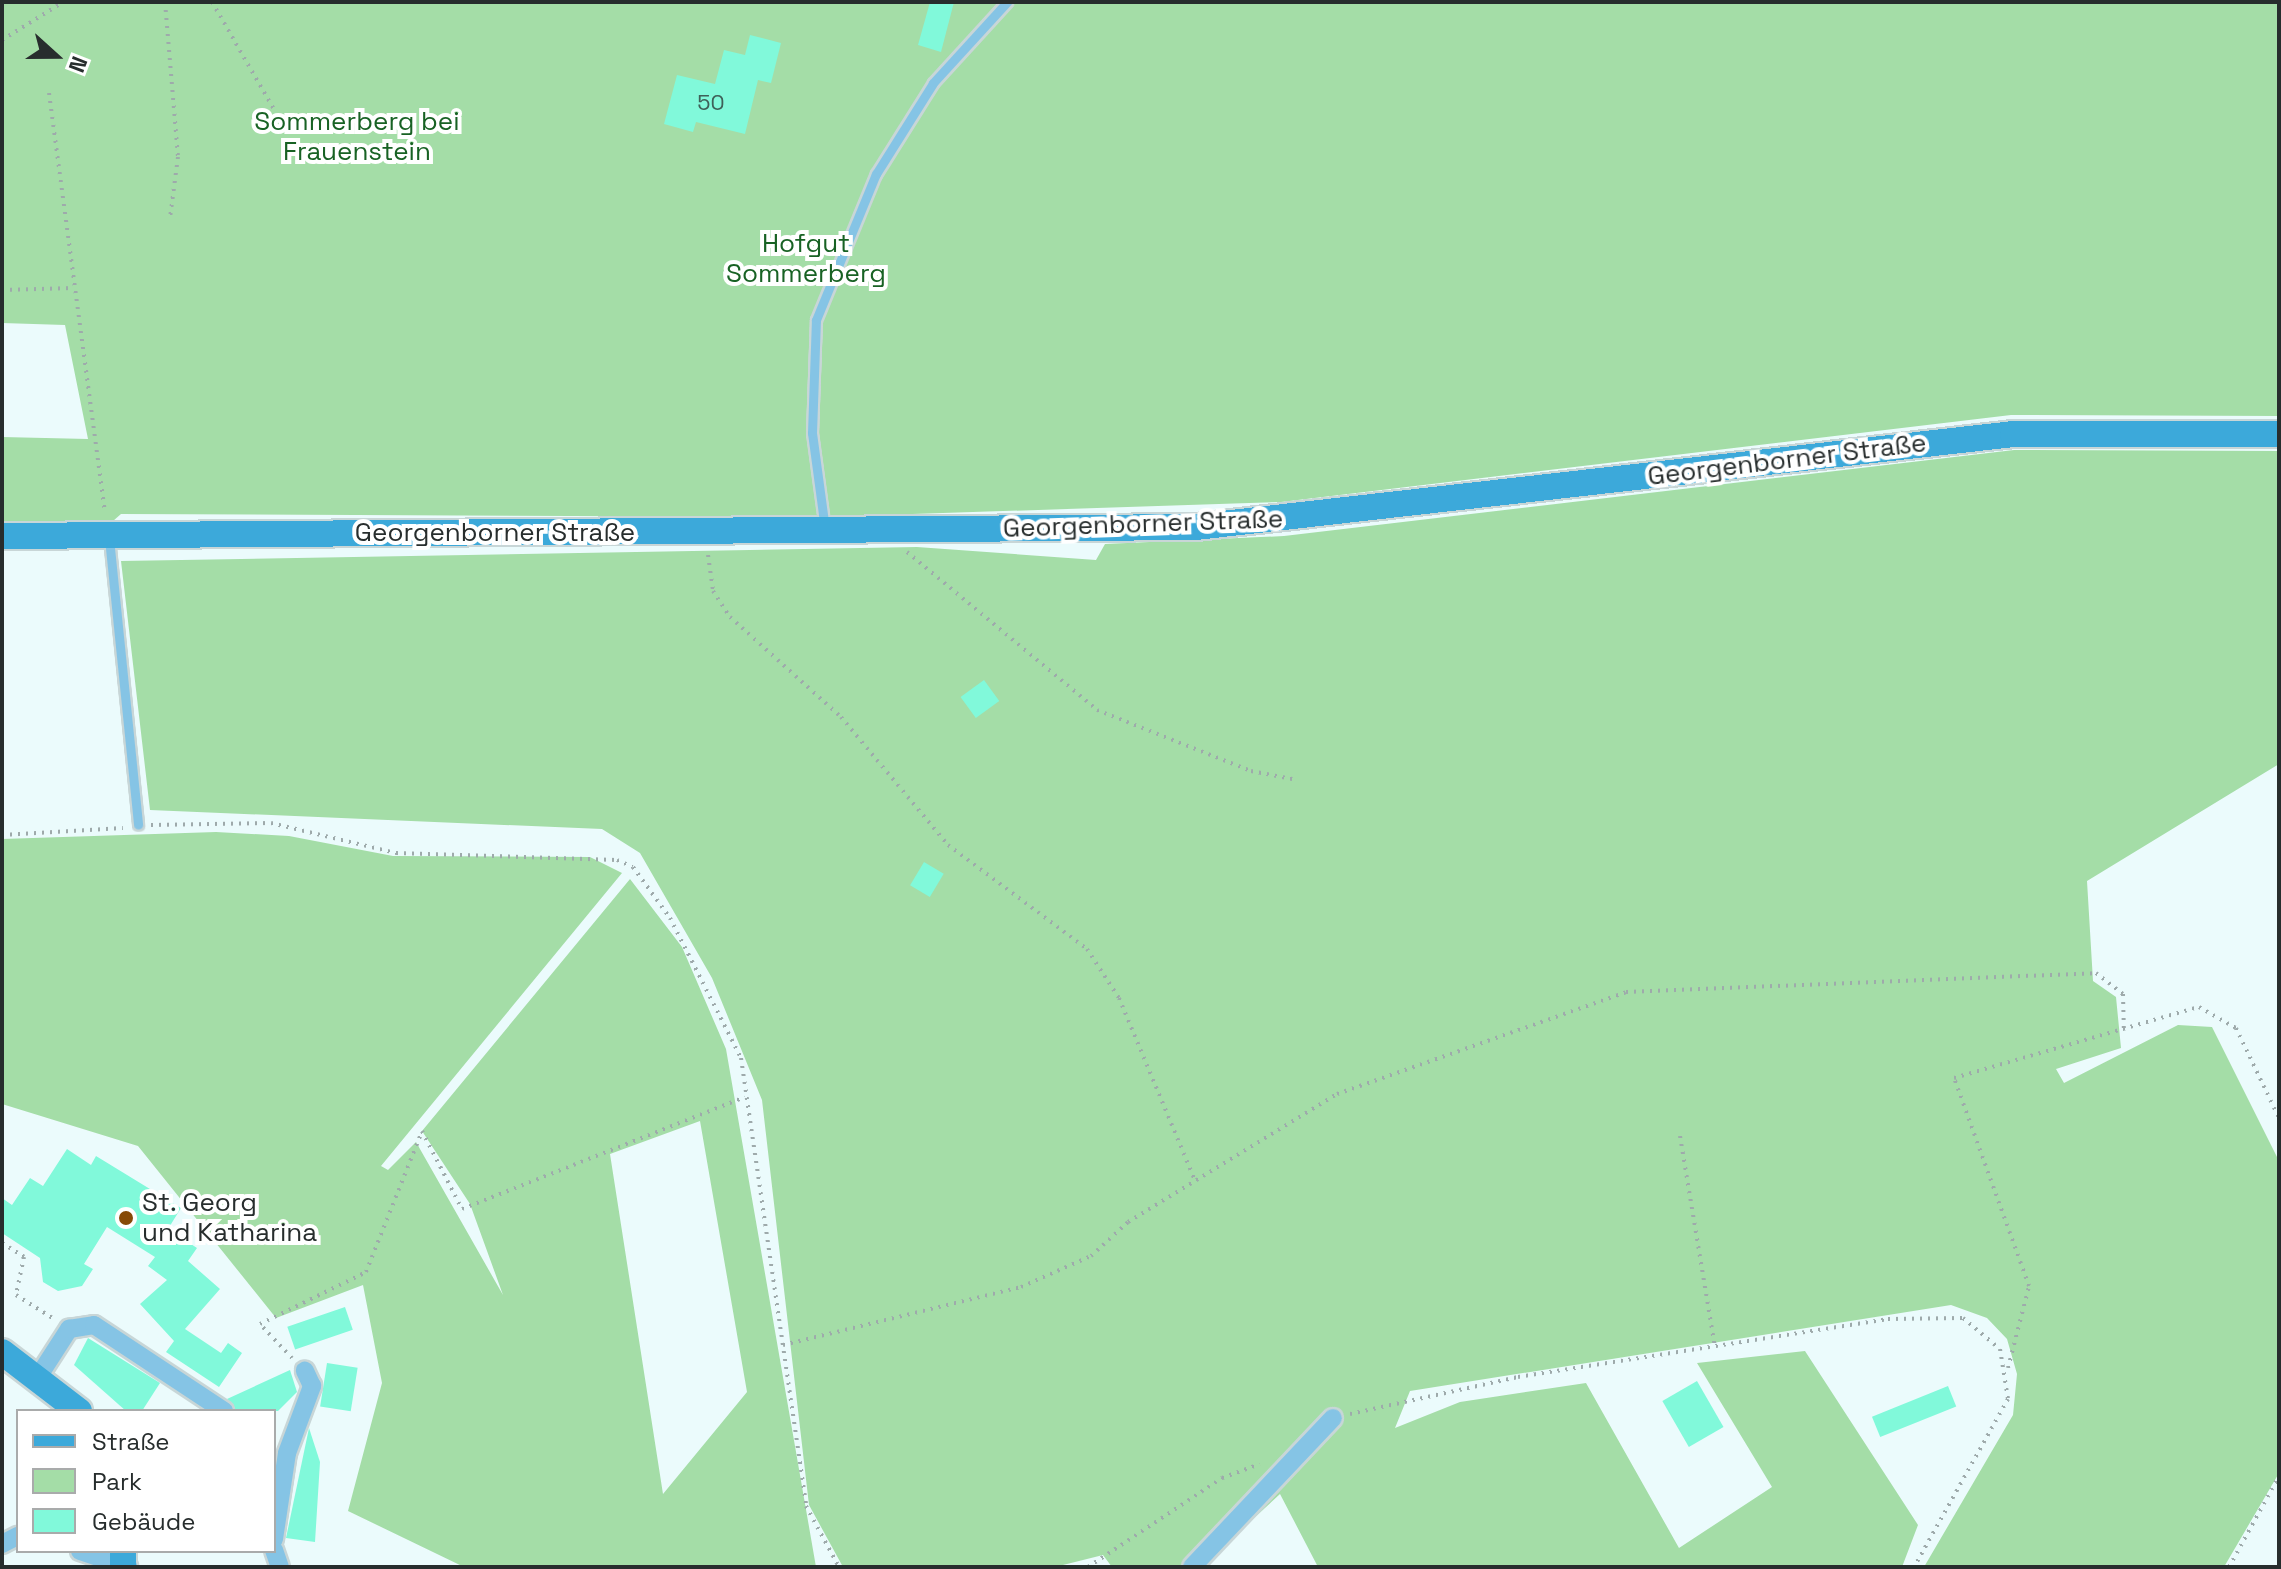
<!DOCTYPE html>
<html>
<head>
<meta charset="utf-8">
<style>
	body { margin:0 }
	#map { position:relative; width:2281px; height:1569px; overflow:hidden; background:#ebfbfc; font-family:"Space Grotesk",sans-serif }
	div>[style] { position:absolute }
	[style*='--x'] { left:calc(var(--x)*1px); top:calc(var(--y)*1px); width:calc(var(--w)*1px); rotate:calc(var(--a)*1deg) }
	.green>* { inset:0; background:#a4dda7 }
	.building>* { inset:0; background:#81f9da; transform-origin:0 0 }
	.path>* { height:4px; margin-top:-2px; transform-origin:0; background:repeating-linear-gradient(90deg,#9eaaab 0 2px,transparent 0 8px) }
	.roads { filter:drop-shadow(2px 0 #c8d6d7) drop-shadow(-2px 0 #c8d6d7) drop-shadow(0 2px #c8d6d7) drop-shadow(0 -2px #c8d6d7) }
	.service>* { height:9px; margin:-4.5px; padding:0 4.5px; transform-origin:4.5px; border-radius:4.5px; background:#85c4e5 }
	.minor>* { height:18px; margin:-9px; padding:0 9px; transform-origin:9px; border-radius:9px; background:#85c4e5 }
	.secondary>* { height:26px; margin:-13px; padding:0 13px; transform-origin:13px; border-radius:13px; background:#3ca9da }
	.dots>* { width:22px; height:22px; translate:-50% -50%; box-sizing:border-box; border:4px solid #fff; border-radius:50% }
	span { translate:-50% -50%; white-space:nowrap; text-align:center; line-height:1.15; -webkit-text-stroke:8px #fff; paint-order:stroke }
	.number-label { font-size:22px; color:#3e6058 }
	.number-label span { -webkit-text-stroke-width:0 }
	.park-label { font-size:26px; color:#186224 }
	.street-label { font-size:26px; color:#272d2d }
	.poi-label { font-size:26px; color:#272d2d }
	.left { translate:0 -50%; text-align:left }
	.frame { position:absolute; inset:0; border:4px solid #272d2d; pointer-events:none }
	.legend { position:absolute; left:16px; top:1409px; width:260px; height:144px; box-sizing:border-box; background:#fff; border:2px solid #a9abab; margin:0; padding:10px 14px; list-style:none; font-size:24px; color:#272d2d }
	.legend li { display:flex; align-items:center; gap:16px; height:40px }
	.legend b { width:40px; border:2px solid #a9abab }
	.north { position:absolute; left:16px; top:16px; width:80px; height:80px; -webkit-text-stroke:6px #fff; paint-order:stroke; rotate:111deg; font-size:22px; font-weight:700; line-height:32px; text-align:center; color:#272d2d }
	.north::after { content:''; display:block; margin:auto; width:28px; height:36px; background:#272d2d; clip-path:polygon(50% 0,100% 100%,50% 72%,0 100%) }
</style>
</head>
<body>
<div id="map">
	<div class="green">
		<i style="clip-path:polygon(2px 2px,2279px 2px,2279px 416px,2011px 415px,1281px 502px,822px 517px,121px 514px,105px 528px,2px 529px,2px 437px,88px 439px,65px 325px,2px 323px)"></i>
		<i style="clip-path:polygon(2014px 450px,2279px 451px,2279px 764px,2087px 881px,2093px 981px,2116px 997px,2121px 1048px,2056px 1069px,2064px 1083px,2178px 1025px,2212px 1027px,2279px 1161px,2279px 1473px,2224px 1567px,1924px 1567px,2013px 1415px,2017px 1374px,2007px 1339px,1987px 1318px,1951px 1305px,1410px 1391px,1395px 1428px,1460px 1402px,1586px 1383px,1679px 1548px,1772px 1487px,1697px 1363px,1805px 1351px,1918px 1525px,1902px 1567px,1318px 1567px,1280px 1494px,1201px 1567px,1112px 1567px,1103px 1555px,1055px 1567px,843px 1567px,809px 1505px,762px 1100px,712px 978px,640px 853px,602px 829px,150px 810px,121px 561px,917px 547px,1096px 560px,1105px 544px,1284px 536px)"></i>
		<i style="clip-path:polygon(evenodd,216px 832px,289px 836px,393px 856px,590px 857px,622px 873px,381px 1166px,388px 1170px,416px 1142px,503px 1295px,470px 1204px,422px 1131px,630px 879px,682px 947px,726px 1049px,816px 1567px,464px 1567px,348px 1511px,382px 1383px,363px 1285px,276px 1318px,138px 1146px,2px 1104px,2px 839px,216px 832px,700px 1121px,747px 1392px,663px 1494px,610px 1154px,700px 1121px)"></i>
	</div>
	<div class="building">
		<i style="clip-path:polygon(930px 2px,954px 2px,941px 52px,918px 45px)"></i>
		<i style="clip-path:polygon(750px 35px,781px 43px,771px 83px,758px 80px,745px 134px,696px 122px,693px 132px,664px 124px,677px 75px,715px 84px,724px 50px,745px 55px)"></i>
		<i style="left:984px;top:680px;width:26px;height:29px;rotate:54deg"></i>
		<i style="left:924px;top:862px;width:23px;height:27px;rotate:31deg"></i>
		<i style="clip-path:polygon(67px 1149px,91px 1165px,96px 1156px,181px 1208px,168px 1229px,197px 1248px,188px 1261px,220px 1289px,185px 1329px,221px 1353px,228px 1343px,242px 1353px,219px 1387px,166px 1352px,174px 1341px,140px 1304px,167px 1280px,148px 1266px,155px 1257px,107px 1227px,84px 1264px,93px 1269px,82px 1286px,58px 1291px,43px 1282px,40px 1258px,2px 1233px,2px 1198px,12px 1205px,30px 1178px,43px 1186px)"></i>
		<i style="left:345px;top:1307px;width:24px;height:61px;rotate:71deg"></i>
		<i style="clip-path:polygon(88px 1338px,160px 1383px,142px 1411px,126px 1411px,74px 1365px)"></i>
		<i style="left:327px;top:1363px;width:31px;height:44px;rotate:9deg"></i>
		<i style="clip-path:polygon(290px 1370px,297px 1392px,278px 1411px,236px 1411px,227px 1399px)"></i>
		<i style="left:1697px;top:1381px;width:53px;height:40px;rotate:60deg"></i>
		<i style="left:1948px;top:1386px;width:22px;height:82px;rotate:68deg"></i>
		<i style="clip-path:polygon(309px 1428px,320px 1462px,315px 1542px,286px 1538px)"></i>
	</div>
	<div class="path">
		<i style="--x:165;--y:2;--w:156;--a:85.2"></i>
		<i style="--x:178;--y:157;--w:62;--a:97.5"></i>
		<i style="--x:212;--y:2;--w:128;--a:60"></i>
		<i style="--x:2;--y:40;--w:72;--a:-31.9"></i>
		<i style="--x:49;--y:93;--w:423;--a:82.4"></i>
		<i style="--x:2;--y:290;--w:72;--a:-1.6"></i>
		<i style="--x:907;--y:552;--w:247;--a:39.7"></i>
		<i style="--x:1097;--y:710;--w:166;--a:21.6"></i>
		<i style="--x:1251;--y:771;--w:42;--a:11"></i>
		<i style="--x:708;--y:555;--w:36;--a:82"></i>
		<i style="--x:713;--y:591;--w:31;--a:57"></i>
		<i style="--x:730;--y:617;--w:149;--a:42"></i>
		<i style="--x:841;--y:717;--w:167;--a:50.1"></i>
		<i style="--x:948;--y:845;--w:174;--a:36.8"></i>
		<i style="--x:1087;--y:949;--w:59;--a:56.9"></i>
		<i style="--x:1119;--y:998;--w:198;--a:67.4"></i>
		<i style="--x:151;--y:825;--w:120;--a:-1"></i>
		<i style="--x:271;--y:823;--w:129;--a:13.5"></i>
		<i style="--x:396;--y:853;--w:221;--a:1.8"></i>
		<i style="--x:617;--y:860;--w:17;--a:24"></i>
		<i style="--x:633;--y:867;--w:63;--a:54"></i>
		<i style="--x:670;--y:918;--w:157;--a:63.1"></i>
		<i style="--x:741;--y:1058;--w:453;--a:81.7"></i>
		<i style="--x:806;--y:1506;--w:69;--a:61.6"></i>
		<i style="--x:2;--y:835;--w:121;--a:-3.3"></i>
		<i style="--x:1680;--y:1136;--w:215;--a:80.6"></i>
		<i style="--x:2;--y:1243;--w:26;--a:32"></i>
		<i style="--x:24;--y:1257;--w:39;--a:102"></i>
		<i style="--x:16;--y:1295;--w:45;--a:32.3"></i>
		<i style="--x:783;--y:1345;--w:245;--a:-13.7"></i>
		<i style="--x:1021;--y:1287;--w:77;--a:-23.9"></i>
		<i style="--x:1091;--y:1256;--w:50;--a:-42.6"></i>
		<i style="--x:1128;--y:1222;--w:245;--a:-31.5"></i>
		<i style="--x:1337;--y:1094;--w:306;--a:-19.4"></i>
		<i style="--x:1626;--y:992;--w:470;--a:-2.3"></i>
		<i style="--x:2096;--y:973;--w:34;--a:38"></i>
		<i style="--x:2123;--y:994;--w:40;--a:88.6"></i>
		<i style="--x:292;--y:1358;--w:47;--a:-133.3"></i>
		<i style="--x:260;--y:1324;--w:118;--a:-26.1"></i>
		<i style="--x:366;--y:1272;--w:152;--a:-68.3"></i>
		<i style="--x:422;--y:1131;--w:88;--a:62.9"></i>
		<i style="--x:462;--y:1209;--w:304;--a:-21.6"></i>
		<i style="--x:2008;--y:1368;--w:85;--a:-75.6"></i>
		<i style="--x:2029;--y:1286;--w:221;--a:-109.8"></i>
		<i style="--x:1954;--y:1078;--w:255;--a:-16.2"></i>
		<i style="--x:2199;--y:1007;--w:43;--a:29.6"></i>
		<i style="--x:2236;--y:1028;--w:100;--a:64.5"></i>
		<i style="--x:1350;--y:1414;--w:172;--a:-12.4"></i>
		<i style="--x:1518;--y:1377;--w:375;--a:-8.9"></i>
		<i style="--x:1888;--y:1319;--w:75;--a:-0.8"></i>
		<i style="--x:1963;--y:1318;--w:48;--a:40"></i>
		<i style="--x:2000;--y:1349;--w:51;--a:80.9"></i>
		<i style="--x:2008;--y:1399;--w:193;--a:119.2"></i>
		<i style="--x:1088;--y:1567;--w:161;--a:-33.6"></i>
		<i style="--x:1222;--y:1478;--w:40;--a:-20.2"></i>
		<i style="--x:2229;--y:1567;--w:104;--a:-61.2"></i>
	</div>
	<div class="roads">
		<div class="service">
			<i style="--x:825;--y:529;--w:97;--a:-97.7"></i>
			<i style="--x:812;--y:433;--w:113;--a:-88"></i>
			<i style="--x:816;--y:320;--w:158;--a:-67.7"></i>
			<i style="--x:876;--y:174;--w:107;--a:-57.9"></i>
			<i style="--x:933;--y:83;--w:110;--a:-47.6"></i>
			<i style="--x:109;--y:538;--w:288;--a:84.2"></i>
		</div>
		<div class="minor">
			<i style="--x:40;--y:1374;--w:54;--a:-57.2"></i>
			<i style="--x:69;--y:1329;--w:25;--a:-9"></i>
			<i style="--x:94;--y:1325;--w:156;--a:33.5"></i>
			<i style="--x:274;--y:1539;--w:87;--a:-81.4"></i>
			<i style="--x:287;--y:1453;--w:72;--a:-69.5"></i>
			<i style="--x:312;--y:1386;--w:17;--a:-115"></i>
			<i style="--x:2;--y:1544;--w:18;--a:-27"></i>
			<i style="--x:274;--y:1550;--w:18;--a:71"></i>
			<i style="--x:80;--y:1551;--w:51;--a:18.4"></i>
			<i style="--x:1192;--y:1567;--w:205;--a:-46.6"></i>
		</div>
		<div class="secondary">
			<i style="--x:2;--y:536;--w:1194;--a:-0.43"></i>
			<i style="--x:1196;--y:527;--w:822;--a:-6.49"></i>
			<i style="--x:2013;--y:434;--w:266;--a:0"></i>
			<i style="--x:2;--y:1352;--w:97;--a:37.5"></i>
			<i style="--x:123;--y:1567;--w:16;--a:-90"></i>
		</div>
	</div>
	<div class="dots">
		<i style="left:126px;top:1218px;background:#864a07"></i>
	</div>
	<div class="number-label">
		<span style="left:711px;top:103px">50</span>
	</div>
	<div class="park-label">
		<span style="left:357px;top:137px">Sommerberg bei<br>Frauenstein</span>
		<span style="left:806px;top:259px">Hofgut<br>Sommerberg</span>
	</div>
	<div class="street-label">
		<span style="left:1787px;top:460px;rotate:-7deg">Georgenborner Straße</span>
		<span style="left:1143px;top:524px;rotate:-2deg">Georgenborner Straße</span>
		<span style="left:495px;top:533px">Georgenborner Straße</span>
	</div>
	<div class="poi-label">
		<span class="left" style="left:142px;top:1218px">St. Georg<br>und Katharina</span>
	</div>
	<div class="frame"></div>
	<ul class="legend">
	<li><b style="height:10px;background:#3ca9da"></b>Straße</li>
	<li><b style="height:22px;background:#a4dda7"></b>Park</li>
	<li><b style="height:22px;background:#81f9da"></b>Gebäude</li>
	</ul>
	<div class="north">N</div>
</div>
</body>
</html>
